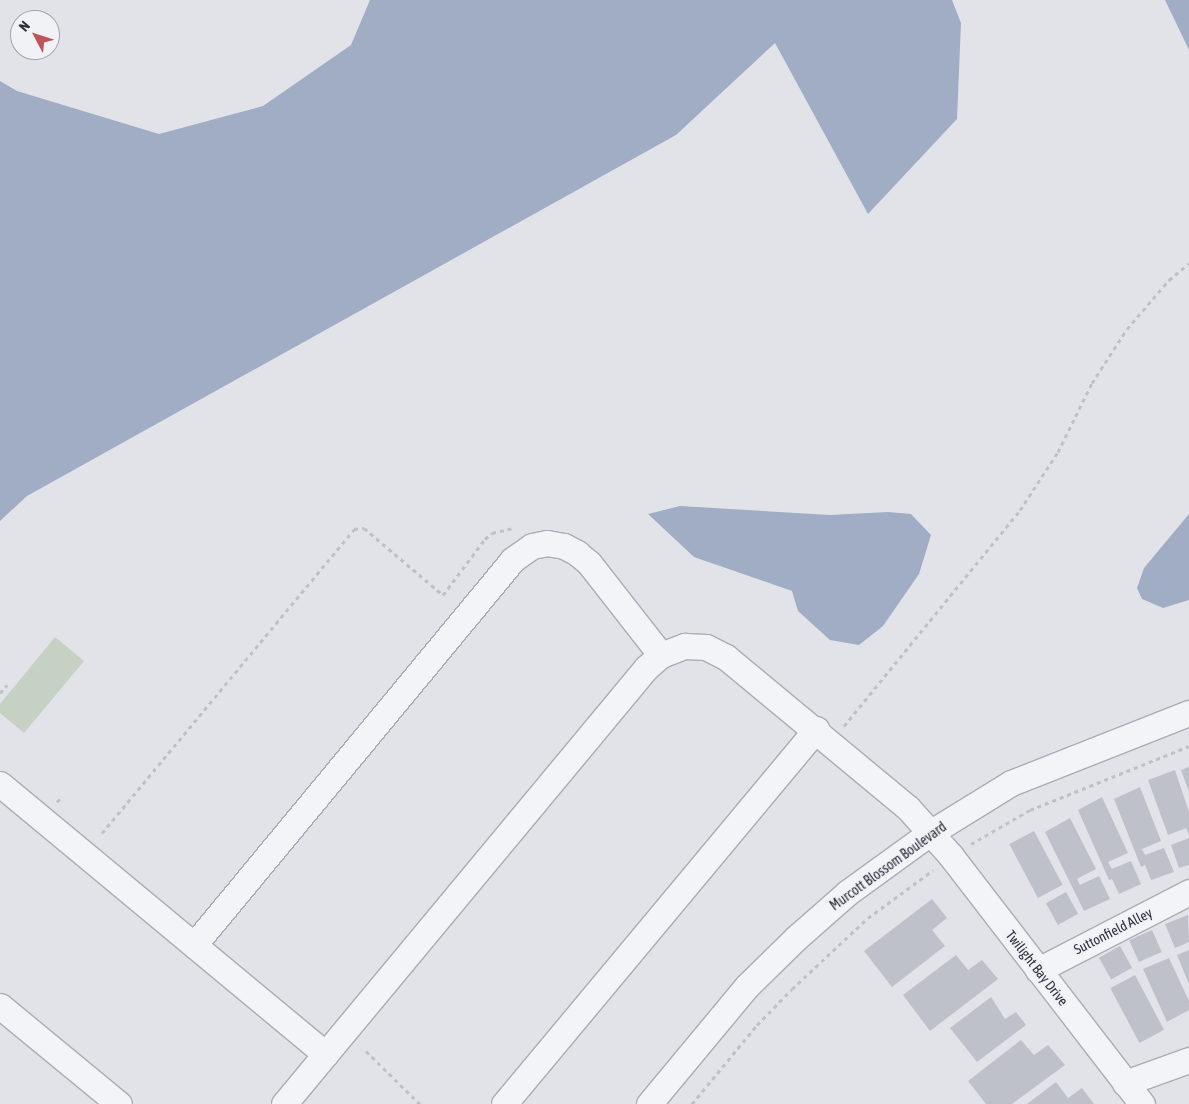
<!DOCTYPE html>
<html>
<head>
<meta charset="utf-8">
<style>
	body { margin:0 }
	#map { position:relative; width:1189px; height:1104px; overflow:hidden; background:#e1e3e8; font-family:"Asap Condensed",sans-serif }
	div>[style] { position:absolute }
	[style*='--x'] { left:calc(var(--x)*1px); top:calc(var(--y)*1px); width:calc(var(--w)*1px); rotate:calc(var(--a)*1deg) }
	.green>* { inset:0; background:#c5d1c3 }
	.water>* { inset:0; background:#a0adc4 }
	.building>* { inset:0; background:#bec1ca; transform-origin:0 0 }
	.path>* { height:3px; margin-top:-1.5px; transform-origin:0; background:repeating-linear-gradient(90deg,#bfc1c7 0 4px,transparent 0 8px) }
	.roads { filter:drop-shadow(1px 0 #aaadb5) drop-shadow(-1px 0 #aaadb5) drop-shadow(0 1px #aaadb5) drop-shadow(0 -1px #aaadb5) }
	.minor>* { height:25px; margin:-12.5px; padding:0 12.5px; transform-origin:12.5px; border-radius:12.5px; background:#f3f4f7 }
	span { translate:-50% -50%; white-space:nowrap; text-align:center; line-height:1.15; -webkit-text-stroke:5px #f0f2f5; paint-order:stroke }
	.street-label { font-size:14px; color:#2b2f3d }
	.north { position:absolute; left:10px; top:10px; width:50px; height:50px; box-sizing:border-box; background:#f0f2f5; border:1px solid #a1a4ab; border-radius:50%; rotate:310deg; font-size:14px; font-weight:700; line-height:20px; text-align:center; color:#2b2f3d }
	.north::after { content:''; display:block; margin:auto; width:18px; height:22px; background:#bf5457; clip-path:polygon(50% 0,100% 100%,50% 72%,0 100%) }
</style>
</head>
<body>
<div id="map">
	<div class="green">
		<i style="clip-path:polygon(55px 637px,84px 661px,24px 733px,0 713px,0 704px)"></i>
	</div>
	<div class="water">
		<i style="clip-path:polygon(370px 0,952px 0,961px 23px,957px 119px,868px 214px,775px 43px,676px 135px,27px 496px,0 521px,0 81px,17px 91px,159px 134px,263px 106px,351px 45px)"></i>
		<i style="clip-path:polygon(1165px 0,1189px 0,1189px 50px)"></i>
		<i style="clip-path:polygon(680px 506px,830px 515px,888px 512px,911px 514px,931px 535px,919px 574px,883px 626px,859px 645px,830px 640px,798px 611px,792px 591px,694px 557px,648px 514px)"></i>
		<i style="clip-path:polygon(1189px 514px,1189px 600px,1163px 608px,1142px 599px,1137px 588px,1144px 568px)"></i>
	</div>
	<div class="building">
		<i style="clip-path:polygon(1189px 767px,1189px 792px,1181px 770px)"></i>
		<i style="clip-path:polygon(1175px 770px,1189px 812px,1189px 835px,1186px 828px,1168px 835px,1148px 780px)"></i>
		<i style="clip-path:polygon(1140px 787px,1161px 841px,1142px 849px,1145px 855px,1164px 848px,1174px 872px,1151px 880px,1145px 865px,1141px 867px,1114px 799px)"></i>
		<i style="clip-path:polygon(1102px 797px,1128px 853px,1108px 862px,1112px 869px,1131px 861px,1141px 884px,1119px 894px,1112px 879px,1109px 880px,1078px 810px)"></i>
		<i style="clip-path:polygon(1070px 818px,1096px 869px,1077px 879px,1080px 885px,1099px 876px,1110px 899px,1084px 911px,1045px 832px)"></i>
		<i style="left:1034px;top:831px;width:61px;height:28px;rotate:62deg"></i>
		<i style="clip-path:polygon(1189px 838px,1189px 865px,1179px 868px,1171px 845px)"></i>
		<i style="left:1066px;top:892px;width:25px;height:23px;rotate:61deg"></i>
		<i style="clip-path:polygon(932px 899px,947px 918px,932px 930px,945px 946px,892px 987px,864px 951px)"></i>
		<i style="clip-path:polygon(1188px 915px,1189px 942px,1175px 948px,1165px 924px)"></i>
		<i style="left:1152px;top:930px;width:24px;height:25px;rotate:66deg"></i>
		<i style="left:1120px;top:946px;width:25px;height:24px;rotate:61deg"></i>
		<i style="clip-path:polygon(1189px 950px,1189px 984px,1177px 955px)"></i>
		<i style="clip-path:polygon(956px 955px,968px 970px,982px 960px,998px 979px,930px 1031px,903px 995px)"></i>
		<i style="clip-path:polygon(1169px 958px,1189px 1001px,1189px 1010px,1167px 1022px,1143px 969px)"></i>
		<i style="left:1135px;top:975px;width:62px;height:28px;rotate:62deg"></i>
		<i style="clip-path:polygon(991px 997px,1005px 1019px,1016px 1012px,1026px 1025px,977px 1062px,950px 1028px)"></i>
		<i style="clip-path:polygon(1021px 1040px,1034px 1055px,1048px 1045px,1065px 1065px,1012px 1104px,986px 1104px,968px 1081px)"></i>
		<i style="clip-path:polygon(1056px 1082px,1068px 1098px,1082px 1088px,1094px 1104px,1027px 1104px)"></i>
	</div>
	<div class="path">
		<i style="--x:0;--y:693;--w:11;--a:-49"></i>
		<i style="--x:844;--y:726;--w:279;--a:-50.8"></i>
		<i style="--x:1020;--y:510;--w:69;--a:-56.8"></i>
		<i style="--x:1058;--y:452;--w:77;--a:-63.8"></i>
		<i style="--x:1092;--y:383;--w:64;--a:-57.1"></i>
		<i style="--x:1127;--y:329;--w:65;--a:-49.4"></i>
		<i style="--x:1169;--y:280;--w:26;--a:-40"></i>
		<i style="--x:57;--y:802;--w:8;--a:-50"></i>
		<i style="--x:102;--y:833;--w:395;--a:-50.3"></i>
		<i style="--x:354;--y:529;--w:10;--a:-6"></i>
		<i style="--x:364;--y:528;--w:104;--a:40.3"></i>
		<i style="--x:443;--y:595;--w:70;--a:-53.1"></i>
		<i style="--x:485;--y:539;--w:9;--a:-41"></i>
		<i style="--x:492;--y:533;--w:22;--a:-13"></i>
		<i style="--x:971;--y:844;--w:68;--a:-30"></i>
		<i style="--x:1030;--y:810;--w:171;--a:-21.9"></i>
		<i style="--x:366;--y:1051;--w:76;--a:44.5"></i>
		<i style="--x:692;--y:1104;--w:102;--a:-50.6"></i>
		<i style="--x:757;--y:1025;--w:50;--a:-45.8"></i>
		<i style="--x:792;--y:989;--w:104;--a:-43.1"></i>
		<i style="--x:868;--y:918;--w:81;--a:-36.4"></i>
	</div>
	<div class="roads">
		<div class="minor">
			<i style="--x:0;--y:784;--w:423;--a:39.7"></i>
			<i style="--x:194;--y:945;--w:499;--a:-50.4"></i>
			<i style="--x:512;--y:560;--w:24;--a:-35"></i>
			<i style="--x:532;--y:546;--w:15;--a:-11"></i>
			<i style="--x:547;--y:543;--w:17;--a:10"></i>
			<i style="--x:564;--y:546;--w:15;--a:28"></i>
			<i style="--x:577;--y:553;--w:16;--a:40"></i>
			<i style="--x:589;--y:563;--w:117;--a:52"></i>
			<i style="--x:1038;--y:970;--w:170;--a:-27.3"></i>
			<i style="--x:0;--y:1006;--w:154;--a:39.5"></i>
			<i style="--x:1125;--y:1083;--w:68;--a:-19.8"></i>
			<i style="--x:284;--y:1104;--w:567;--a:-50.3"></i>
			<i style="--x:646;--y:668;--w:20;--a:-41"></i>
			<i style="--x:661;--y:655;--w:26;--a:-21"></i>
			<i style="--x:685;--y:646;--w:21;--a:3"></i>
			<i style="--x:706;--y:647;--w:22;--a:27"></i>
			<i style="--x:726;--y:657;--w:236;--a:39.7"></i>
			<i style="--x:908;--y:808;--w:64;--a:48.1"></i>
			<i style="--x:951;--y:856;--w:313;--a:52.4"></i>
			<i style="--x:504;--y:1104;--w:488;--a:-50.2"></i>
			<i style="--x:649;--y:1104;--w:153;--a:-50.3"></i>
			<i style="--x:747;--y:986;--w:69;--a:-44.4"></i>
			<i style="--x:796;--y:938;--w:68;--a:-41.4"></i>
			<i style="--x:847;--y:893;--w:102;--a:-35.9"></i>
			<i style="--x:930;--y:833;--w:95;--a:-31.7"></i>
			<i style="--x:1011;--y:783;--w:191;--a:-21.5"></i>
		</div>
	</div>
	<div class="street-label">
		<span style="left:888px;top:866px;rotate:-36deg">Murcott Blossom Boulevard</span>
		<span style="left:1113px;top:931px;rotate:-27deg">Suttonfield Alley</span>
		<span style="left:1037px;top:968px;rotate:52deg">Twilight Bay Drive</span>
	</div>
	<div class="north">N</div>
</div>
</body>
</html>
